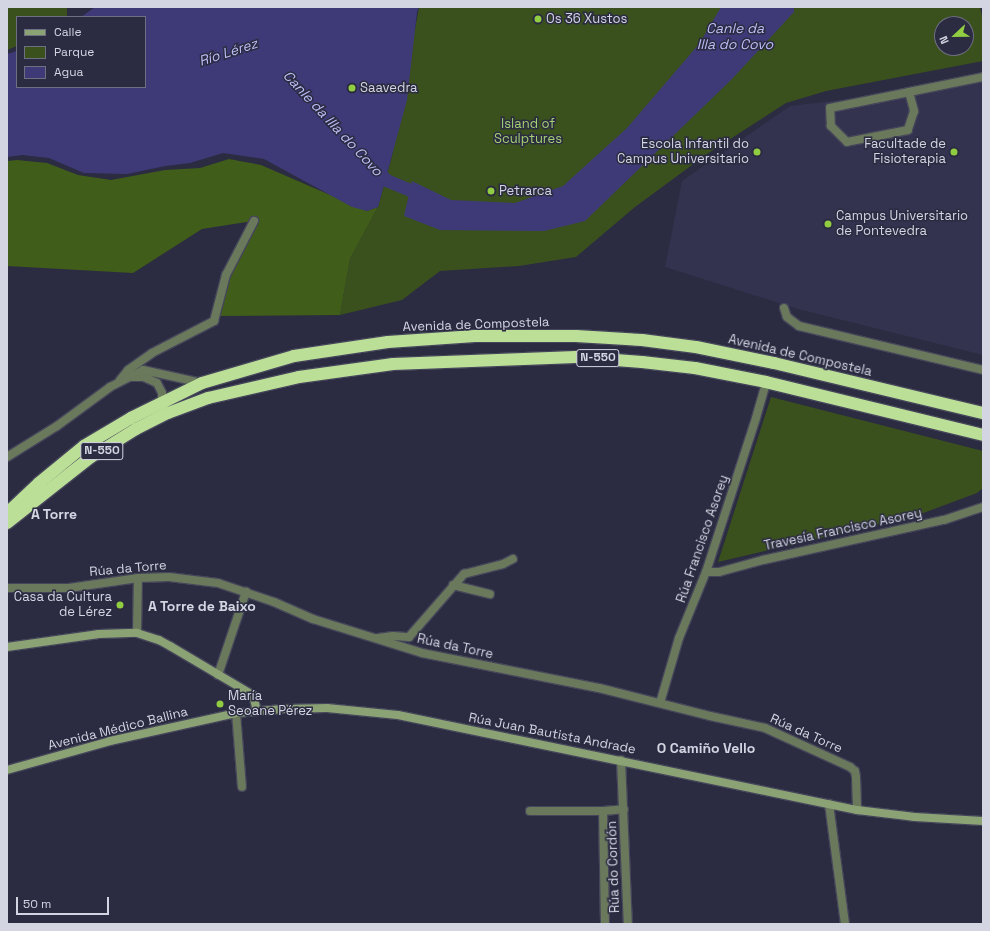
<!DOCTYPE html>
<html>
<head>
<meta charset="utf-8">
<style>
	body { margin:0 }
	#map { position:relative; width:990px; height:931px; overflow:hidden; background:#2b2b41; font-family:"Space Grotesk",sans-serif }
	div>[style] { position:absolute }
	[style*='--x'] { left:calc(var(--x)*1px); top:calc(var(--y)*1px); width:calc(var(--w)*1px); rotate:calc(var(--a)*1deg) }
	.built>* { inset:0; background:#33334f }
	.green>* { inset:0; background:#3a511d }
	.forest>* { inset:0; background:#405d19 }
	.water>* { inset:0; background:#3e3a77 }
	.canal>* { height:13px; margin:-6.5px; padding:0 6.5px; transform-origin:6.5px; border-radius:6.5px; background:#3e3a77 }
	.roads { filter:drop-shadow(1px 0 #46465b) drop-shadow(-1px 0 #46465b) drop-shadow(0 1px #46465b) drop-shadow(0 -1px #46465b) }
	.street>* { height:8px; margin:-4px; padding:0 4px; transform-origin:4px; border-radius:4px; background:#6a785c }
	.secondary>* { height:8px; margin:-4px; padding:0 4px; transform-origin:4px; border-radius:4px; background:#8ba275 }
	.highway>* { height:12px; margin:-6px; padding:0 6px; transform-origin:6px; border-radius:6px; background:#bcdf98 }
	.dots>* { width:11px; height:11px; translate:-50% -50%; box-sizing:border-box; border:2px solid #2b2b41; border-radius:50% }
	span { translate:-50% -50%; white-space:nowrap; text-align:center; line-height:1.15; -webkit-text-stroke:3px #2b2b41; paint-order:stroke }
	.shield-label span { padding:1px 3px; background:#2b2b41; border:1px solid; border-radius:3px; -webkit-text-stroke-width:0 }
	.shield-label { font-size:12px; color:#d4d5e3; font-weight:700 }
	.poi-label { font-size:13px; color:#d4d5e3 }
	.left { translate:0 -50%; text-align:left }
	.right { translate:-100% -50%; text-align:right }
	.park-label { font-size:13px; color:#a4d073 }
	.street-label { font-size:13px; color:#d4d5e3 }
	.water-label { font-size:14px; color:#bcbef6; font-style:italic }
	.neighbourhood-label { font-size:14px; color:#d4d5e3; font-weight:700 }
	.frame { position:absolute; inset:0; border:8px solid #d4d5e3; pointer-events:none }
	.legend { position:absolute; left:16px; top:16px; width:130px; height:72px; box-sizing:border-box; background:#2b2b41; border:1px solid #6f6f82; margin:0; padding:5px 7px; list-style:none; font-size:12px; color:#d4d5e3 }
	.legend li { display:flex; align-items:center; gap:8px; height:20px }
	.legend b { width:20px; border:1px solid #6f6f82 }
	.north { position:absolute; left:934px; top:16px; width:40px; height:40px; box-sizing:border-box; background:#2b2b41; border:1px solid #6f6f82; border-radius:50%; rotate:248deg; font-size:11px; font-weight:700; line-height:16px; text-align:center; color:#d4d5e3 }
	.north::after { content:''; display:block; margin:auto; width:14px; height:18px; background:#91cd40; clip-path:polygon(50% 0,100% 100%,50% 72%,0 100%) }
	.scale { position:absolute; left:16px; top:897px; width:93px; height:18px; box-sizing:border-box; border:2px solid #d4d5e3; border-top:0; padding-left:5px; font-size:12px; line-height:14px; white-space:nowrap; color:#d4d5e3; -webkit-text-stroke:3px #2b2b41; paint-order:stroke }
</style>
</head>
<body>
<div id="map">
	<div class="built">
		<i style="clip-path:polygon(983px 79px,983px 355px,798px 309px,665px 267px,682px 181px,790px 106px,909px 92px)"></i>
	</div>
	<div class="green">
		<i style="clip-path:polygon(7px 7px,67px 7px,67px 17px,17px 17px,17px 46px,7px 50px)"></i>
		<i style="clip-path:polygon(evenodd,419px 7px,980px 7px,983px 20px,983px 61px,826px 91px,786px 103px,707px 154px,635px 207px,576px 257px,519px 266px,440px 271px,402px 300px,340px 315px,350px 259px,378px 207px,392px 156px,419px 7px,942px 24px,966px 24px,966px 48px,942px 48px,942px 24px)"></i>
		<i style="clip-path:polygon(771px 397px,983px 451px,983px 488px,977px 493px,918px 515px,718px 562px)"></i>
	</div>
	<div class="forest">
		<i style="clip-path:polygon(229px 159px,261px 165px,367px 211px,378px 207px,350px 259px,340px 315px,217px 316px,226px 275px,253px 221px,202px 229px,133px 273px,7px 266px,7px 161px,17px 160px,47px 163px,78px 175px,111px 180px,165px 170px,200px 168px)"></i>
	</div>
	<div class="water">
		<i style="clip-path:polygon(95px 7px,419px 7px,417px 12px,407px 100px,378px 207px,367px 211px,352px 207px,264px 159px,223px 153px,190px 163px,165px 166px,127px 174px,84px 173px,49px 158px,22px 155px,7px 157px,7px 54px,17px 51px,17px 87px,145px 87px,145px 17px,81px 17px)"></i>
		<i style="clip-path:polygon(721px 7px,794px 7px,794px 12px,731px 80px,585px 221px,544px 231px,440px 230px,404px 216px,412px 181px,451px 200px,515px 203px,563px 186px,627px 128px,699px 44px)"></i>
	</div>
	<div class="canal">
		<i style="--x:374;--y:167;--w:18;--a:47"></i>
		<i style="--x:386;--y:180;--w:44;--a:22.5"></i>
	</div>
	<div class="roads">
		<div class="street">
			<i style="--x:909;--y:92;--w:20;--a:75"></i>
			<i style="--x:914;--y:111;--w:20;--a:108"></i>
			<i style="--x:908;--y:130;--w:62;--a:168.9"></i>
			<i style="--x:847;--y:142;--w:23;--a:-135"></i>
			<i style="--x:831;--y:126;--w:18;--a:-93"></i>
			<i style="--x:830;--y:108;--w:81;--a:-11.4"></i>
			<i style="--x:909;--y:92;--w:76;--a:-11.5"></i>
			<i style="--x:784;--y:308;--w:9;--a:72"></i>
			<i style="--x:787;--y:317;--w:15;--a:37"></i>
			<i style="--x:799;--y:326;--w:189;--a:13.4"></i>
			<i style="--x:132;--y:377;--w:12;--a:0"></i>
			<i style="--x:144;--y:377;--w:14;--a:25"></i>
			<i style="--x:157;--y:383;--w:11;--a:63"></i>
			<i style="--x:162;--y:393;--w:9;--a:90"></i>
			<i style="--x:120;--y:380;--w:13;--a:-51"></i>
			<i style="--x:128;--y:370;--w:29;--a:-35"></i>
			<i style="--x:152;--y:353;--w:70;--a:-27.3"></i>
			<i style="--x:214;--y:321;--w:48;--a:-75.4"></i>
			<i style="--x:226;--y:275;--w:61;--a:-62.6"></i>
			<i style="--x:7;--y:457;--w:59;--a:-31.8"></i>
			<i style="--x:57;--y:426;--w:66;--a:-36.3"></i>
			<i style="--x:110;--y:387;--w:37;--a:-27"></i>
			<i style="--x:143;--y:370;--w:60;--a:12.4"></i>
			<i style="--x:706;--y:572;--w:13;--a:0"></i>
			<i style="--x:719;--y:572;--w:46;--a:-15.3"></i>
			<i style="--x:763;--y:560;--w:185;--a:-12.5"></i>
			<i style="--x:944;--y:520;--w:41;--a:-18.4"></i>
			<i style="--x:453;--y:585;--w:38;--a:14"></i>
			<i style="--x:7;--y:588;--w:62;--a:0"></i>
			<i style="--x:69;--y:588;--w:70;--a:-8.2"></i>
			<i style="--x:138;--y:578;--w:31;--a:-2"></i>
			<i style="--x:169;--y:577;--w:49;--a:7"></i>
			<i style="--x:218;--y:583;--w:59;--a:18.7"></i>
			<i style="--x:274;--y:602;--w:43;--a:23.6"></i>
			<i style="--x:313;--y:619;--w:114;--a:17.3"></i>
			<i style="--x:422;--y:653;--w:180;--a:11.2"></i>
			<i style="--x:599;--y:688;--w:114;--a:14.2"></i>
			<i style="--x:710;--y:716;--w:56;--a:12.3"></i>
			<i style="--x:765;--y:728;--w:94;--a:24.6"></i>
			<i style="--x:850;--y:767;--w:6;--a:39"></i>
			<i style="--x:855;--y:771;--w:6;--a:81"></i>
			<i style="--x:856;--y:777;--w:33;--a:88"></i>
			<i style="--x:137;--y:633;--w:55;--a:-89"></i>
			<i style="--x:409;--y:637;--w:84;--a:-48.9"></i>
			<i style="--x:464;--y:574;--w:40;--a:-14.4"></i>
			<i style="--x:503;--y:564;--w:11;--a:-27"></i>
			<i style="--x:378;--y:638;--w:15;--a:-8"></i>
			<i style="--x:393;--y:636;--w:16;--a:4"></i>
			<i style="--x:218;--y:675;--w:88;--a:-71.4"></i>
			<i style="--x:660;--y:703;--w:68;--a:-73.7"></i>
			<i style="--x:679;--y:638;--w:71;--a:-67.8"></i>
			<i style="--x:706;--y:572;--w:162;--a:-72"></i>
			<i style="--x:756;--y:418;--w:37;--a:-74"></i>
			<i style="--x:236;--y:713;--w:74;--a:85.4"></i>
			<i style="--x:621;--y:760;--w:164;--a:87.6"></i>
			<i style="--x:829;--y:804;--w:121;--a:82.4"></i>
			<i style="--x:530;--y:811;--w:73;--a:0"></i>
			<i style="--x:605;--y:924;--w:113;--a:-91"></i>
			<i style="--x:603;--y:811;--w:21;--a:-5"></i>
		</div>
		<div class="secondary">
			<i style="--x:7;--y:647;--w:93;--a:-8"></i>
			<i style="--x:99;--y:634;--w:38;--a:-2"></i>
			<i style="--x:137;--y:633;--w:23;--a:18"></i>
			<i style="--x:159;--y:640;--w:13;--a:29"></i>
			<i style="--x:170;--y:646;--w:96;--a:30.6"></i>
			<i style="--x:253;--y:695;--w:16;--a:76"></i>
			<i style="--x:7;--y:770;--w:107;--a:-15.7"></i>
			<i style="--x:110;--y:741;--w:129;--a:-12.5"></i>
			<i style="--x:236;--y:713;--w:47;--a:-4.9"></i>
			<i style="--x:283;--y:709;--w:44;--a:-1.3"></i>
			<i style="--x:327;--y:708;--w:71;--a:5.6"></i>
			<i style="--x:398;--y:715;--w:469;--a:11.7"></i>
			<i style="--x:857;--y:810;--w:58;--a:6.9"></i>
			<i style="--x:915;--y:817;--w:68;--a:3.4"></i>
		</div>
		<div class="highway">
			<i style="--x:7;--y:513;--w:44;--a:-43.2"></i>
			<i style="--x:39;--y:483;--w:58;--a:-39.4"></i>
			<i style="--x:84;--y:446;--w:55;--a:-30.8"></i>
			<i style="--x:131;--y:418;--w:79;--a:-26.2"></i>
			<i style="--x:202;--y:383;--w:96;--a:-16.4"></i>
			<i style="--x:294;--y:356;--w:95;--a:-8.5"></i>
			<i style="--x:388;--y:342;--w:87;--a:-3.9"></i>
			<i style="--x:475;--y:336;--w:101;--a:0"></i>
			<i style="--x:576;--y:336;--w:66;--a:3.5"></i>
			<i style="--x:642;--y:340;--w:54;--a:7.4"></i>
			<i style="--x:696;--y:347;--w:80;--a:11.6"></i>
			<i style="--x:774;--y:363;--w:215;--a:13.5"></i>
			<i style="--x:7;--y:523;--w:107;--a:-38.2"></i>
			<i style="--x:91;--y:457;--w:53;--a:-31.9"></i>
			<i style="--x:136;--y:429;--w:36;--a:-27"></i>
			<i style="--x:168;--y:413;--w:43;--a:-20.6"></i>
			<i style="--x:208;--y:398;--w:93;--a:-13"></i>
			<i style="--x:299;--y:377;--w:95;--a:-7.9"></i>
			<i style="--x:393;--y:364;--w:183;--a:-2.2"></i>
			<i style="--x:576;--y:357;--w:66;--a:4.3"></i>
			<i style="--x:642;--y:362;--w:53;--a:6.5"></i>
			<i style="--x:695;--y:368;--w:72;--a:11.2"></i>
			<i style="--x:766;--y:382;--w:223;--a:13.7"></i>
		</div>
	</div>
	<div class="dots">
		<i style="left:538px;top:19px;background:#91cd40"></i>
		<i style="left:352px;top:88px;background:#91cd40"></i>
		<i style="left:757px;top:152px;background:#91cd40"></i>
		<i style="left:954px;top:152px;background:#91cd40"></i>
		<i style="left:491px;top:191px;background:#91cd40"></i>
		<i style="left:828px;top:224px;background:#91cd40"></i>
		<i style="left:120px;top:605px;background:#91cd40"></i>
		<i style="left:220px;top:704px;background:#91cd40"></i>
	</div>
	<div class="shield-label">
		<span style="left:598px;top:358px">N-550</span>
		<span style="left:102px;top:451px">N-550</span>
	</div>
	<div class="poi-label">
		<span class="left" style="left:546px;top:19px">Os 36 Xustos</span>
		<span class="left" style="left:360px;top:88px">Saavedra</span>
		<span class="right" style="left:749px;top:152px">Escola Infantil do<br>Campus Universitario</span>
		<span class="right" style="left:946px;top:152px">Facultade de<br>Fisioterapia</span>
		<span class="left" style="left:499px;top:191px">Petrarca</span>
		<span class="left" style="left:836px;top:224px">Campus Universitario<br>de Pontevedra</span>
		<span class="right" style="left:112px;top:605px">Casa da Cultura<br>de Lérez</span>
		<span class="left" style="left:228px;top:704px">María<br>Seoane Pérez</span>
	</div>
	<div class="park-label">
		<span style="left:528px;top:132px">Island of<br>Sculptures</span>
	</div>
	<div class="street-label">
		<span style="left:476px;top:325px;rotate:-2deg">Avenida de Compostela</span>
		<span style="left:800px;top:356px;rotate:13deg">Avenida de Compostela</span>
		<span style="left:843px;top:530px;rotate:-12deg">Travesía Francisco Asorey</span>
		<span style="left:703px;top:539px;rotate:-71deg">Rúa Francisco Asorey</span>
		<span style="left:128px;top:569px;rotate:-5deg">Rúa da Torre</span>
		<span style="left:455px;top:647px;rotate:12deg">Rúa da Torre</span>
		<span style="left:118px;top:729px;rotate:-14deg">Avenida Médico Ballina</span>
		<span style="left:552px;top:734px;rotate:11deg">Rúa Juan Bautista Andrade</span>
		<span style="left:806px;top:734px;rotate:24deg">Rúa da Torre</span>
		<span style="left:614px;top:867px;rotate:-92deg">Rúa do Cordón</span>
	</div>
	<div class="water-label">
		<span style="left:735px;top:36px">Canle da<br>Illa do Covo</span>
		<span style="left:228px;top:52px;rotate:-18deg">Río Lérez</span>
		<span style="left:333px;top:123px;rotate:47deg">Canle da Illa do Covo</span>
	</div>
	<div class="neighbourhood-label">
		<span style="left:54px;top:514px">A Torre</span>
		<span style="left:202px;top:606px">A Torre de Baixo</span>
		<span style="left:706px;top:748px">O Camiño Vello</span>
	</div>
	<div class="frame"></div>
	<ul class="legend">
	<li><b style="height:5px;background:#8ba275"></b>Calle</li>
	<li><b style="height:11px;background:#3a511d"></b>Parque</li>
	<li><b style="height:11px;background:#3e3a77"></b>Agua</li>
	</ul>
	<div class="north">N</div>
	<div class="scale">50 m</div>
</div>
</body>
</html>
